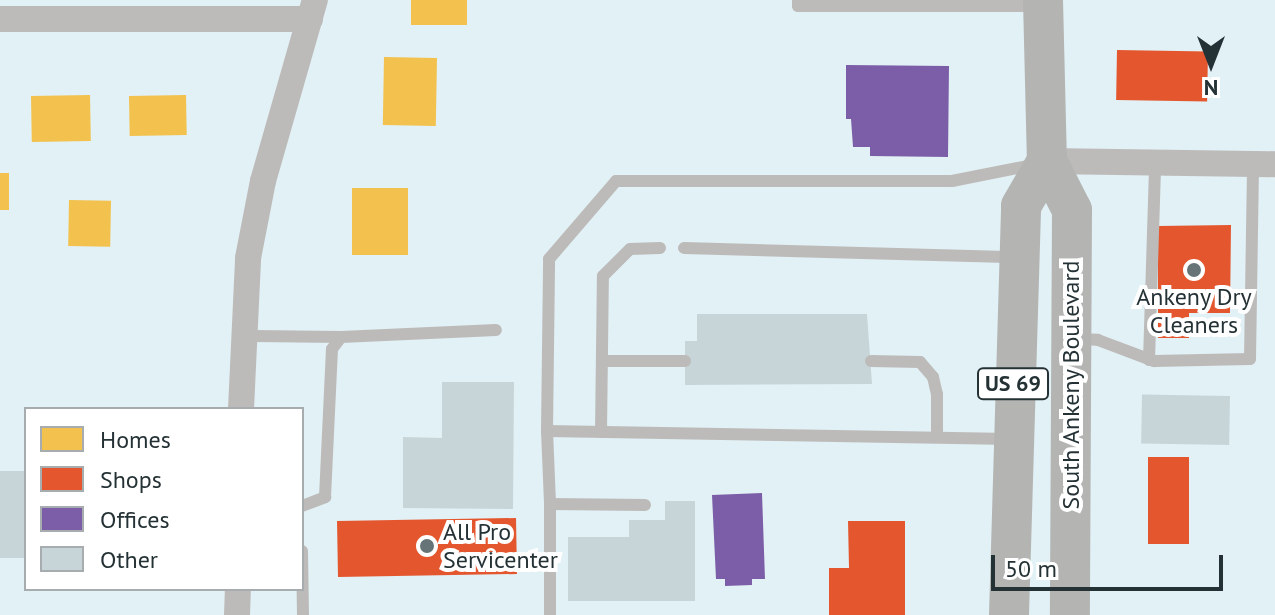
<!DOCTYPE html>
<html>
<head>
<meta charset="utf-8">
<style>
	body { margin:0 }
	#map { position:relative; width:1275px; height:615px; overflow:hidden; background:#e2f1f5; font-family:"PT Sans",sans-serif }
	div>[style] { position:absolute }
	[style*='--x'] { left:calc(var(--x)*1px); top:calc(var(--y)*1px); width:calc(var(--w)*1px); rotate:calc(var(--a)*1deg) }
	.homes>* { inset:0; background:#f2c14e; transform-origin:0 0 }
	.shops>* { inset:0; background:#e4572e; transform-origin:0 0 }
	.offices>* { inset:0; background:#7b5ea7 }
	.building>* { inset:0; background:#c8d5d8; transform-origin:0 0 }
	.lane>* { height:12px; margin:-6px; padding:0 6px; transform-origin:6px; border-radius:6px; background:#bdbbba }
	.street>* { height:26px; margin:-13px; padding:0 13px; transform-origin:13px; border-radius:13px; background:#bdbbba }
	.primary>* { height:40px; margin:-20px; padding:0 20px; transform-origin:20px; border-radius:20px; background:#b4b4b3 }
	.dots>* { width:22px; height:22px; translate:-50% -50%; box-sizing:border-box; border:4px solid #fff; border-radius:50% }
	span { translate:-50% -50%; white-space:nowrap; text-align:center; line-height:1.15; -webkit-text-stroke:8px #fff; paint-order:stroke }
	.shield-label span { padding:2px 6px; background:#fff; border:2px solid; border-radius:6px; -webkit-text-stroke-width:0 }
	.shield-label { font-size:22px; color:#243135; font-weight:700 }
	.poi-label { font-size:24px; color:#243135 }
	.left { translate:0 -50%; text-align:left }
	.street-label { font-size:24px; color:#243135 }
	.legend { position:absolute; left:24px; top:407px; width:280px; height:184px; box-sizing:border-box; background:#fff; border:2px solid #a7adae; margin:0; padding:10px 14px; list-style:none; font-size:24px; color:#243135 }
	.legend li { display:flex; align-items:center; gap:16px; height:40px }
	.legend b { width:40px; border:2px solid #a7adae }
	.north { position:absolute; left:1171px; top:24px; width:80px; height:80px; -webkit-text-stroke:6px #fff; paint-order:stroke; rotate:180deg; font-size:22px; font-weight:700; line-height:32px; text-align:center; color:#243135 }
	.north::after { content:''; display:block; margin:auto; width:28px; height:36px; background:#243135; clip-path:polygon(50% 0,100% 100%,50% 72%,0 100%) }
	.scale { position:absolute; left:991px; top:555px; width:232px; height:36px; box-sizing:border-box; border:4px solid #243135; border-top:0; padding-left:10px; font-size:24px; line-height:28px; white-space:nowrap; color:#243135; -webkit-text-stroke:6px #fff; paint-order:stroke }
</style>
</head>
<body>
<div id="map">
	<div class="homes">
		<i style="left:411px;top:0;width:56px;height:25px"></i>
		<i style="left:384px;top:57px;width:53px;height:68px;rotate:1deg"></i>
		<i style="left:90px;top:95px;width:46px;height:59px;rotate:89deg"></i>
		<i style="left:186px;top:95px;width:40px;height:57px;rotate:89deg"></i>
		<i style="left:0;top:173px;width:9px;height:37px"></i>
		<i style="left:352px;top:188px;width:56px;height:67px"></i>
		<i style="left:69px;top:200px;width:42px;height:46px;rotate:1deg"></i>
	</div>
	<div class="shops">
		<i style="left:1117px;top:50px;width:91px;height:50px;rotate:1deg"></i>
		<i style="clip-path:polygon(1231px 225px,1230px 313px,1189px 313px,1189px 338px,1158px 338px,1158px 226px)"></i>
		<i style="left:1148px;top:457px;width:41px;height:87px"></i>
		<i style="left:516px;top:518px;width:56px;height:179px;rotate:89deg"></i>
		<i style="clip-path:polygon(848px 521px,905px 521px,905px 615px,829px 615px,829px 568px,849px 568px)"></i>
	</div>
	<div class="offices">
		<i style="clip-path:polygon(846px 65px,949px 66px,948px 157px,870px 156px,870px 147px,853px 147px,851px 119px,846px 119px)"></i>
		<i style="clip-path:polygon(762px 493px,765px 579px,752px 579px,752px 585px,725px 586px,725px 579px,716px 579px,712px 495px)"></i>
	</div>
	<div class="building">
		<i style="clip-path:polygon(697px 314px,867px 314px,872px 384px,685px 385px,685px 341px,697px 341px)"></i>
		<i style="clip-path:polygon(442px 382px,514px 382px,513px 509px,403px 508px,403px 437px,442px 438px)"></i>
		<i style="left:1230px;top:396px;width:49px;height:88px;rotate:91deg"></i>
		<i style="left:26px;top:471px;width:87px;height:26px;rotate:90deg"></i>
		<i style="clip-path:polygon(665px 501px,695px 501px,695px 601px,568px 601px,568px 537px,629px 537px,629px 520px,665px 520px)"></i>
	</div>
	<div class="lane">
		<i style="--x:798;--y:0;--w:6;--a:90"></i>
		<i style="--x:798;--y:6;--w:242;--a:0"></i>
		<i style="--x:684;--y:248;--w:332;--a:1.6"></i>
		<i style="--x:244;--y:336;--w:97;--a:0.6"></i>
		<i style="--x:1075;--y:339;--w:23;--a:2"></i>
		<i style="--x:1098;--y:340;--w:60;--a:20.6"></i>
		<i style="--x:1154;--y:361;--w:96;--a:-1.2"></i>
		<i style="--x:1250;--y:359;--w:195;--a:-89.1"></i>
		<i style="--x:1149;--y:360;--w:196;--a:-88.2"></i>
		<i style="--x:602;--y:361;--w:83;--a:0"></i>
		<i style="--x:871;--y:361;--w:49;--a:1.2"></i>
		<i style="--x:920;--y:362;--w:20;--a:49"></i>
		<i style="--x:933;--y:377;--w:17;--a:77"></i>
		<i style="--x:937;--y:394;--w:43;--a:90"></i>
		<i style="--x:547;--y:431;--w:73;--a:87.6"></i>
		<i style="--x:601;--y:432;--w:156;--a:-89.3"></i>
		<i style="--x:603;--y:276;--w:38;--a:-45"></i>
		<i style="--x:630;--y:249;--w:30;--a:-2"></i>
		<i style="--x:1011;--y:439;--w:464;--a:-179"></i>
		<i style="--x:547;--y:431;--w:172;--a:-89.3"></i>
		<i style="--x:549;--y:259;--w:103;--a:-49.3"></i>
		<i style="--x:616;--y:181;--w:336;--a:0"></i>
		<i style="--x:952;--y:181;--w:83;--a:-11.2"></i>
		<i style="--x:302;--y:506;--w:25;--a:-21"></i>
		<i style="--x:325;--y:497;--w:148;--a:-87.3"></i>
		<i style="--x:332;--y:349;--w:15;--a:-53"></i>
		<i style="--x:341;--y:337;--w:155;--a:-2.6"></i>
		<i style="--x:302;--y:551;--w:64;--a:89.1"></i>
		<i style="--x:550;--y:615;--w:111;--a:-90"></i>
		<i style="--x:550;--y:504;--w:95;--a:0.6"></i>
	</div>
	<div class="street">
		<i style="--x:0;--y:19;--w:310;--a:0"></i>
		<i style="--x:1047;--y:161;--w:228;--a:0.8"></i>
		<i style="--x:241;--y:409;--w:151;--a:-87.3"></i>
		<i style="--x:248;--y:258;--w:78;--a:-79"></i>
		<i style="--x:263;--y:181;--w:188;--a:-74"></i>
		<i style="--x:237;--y:615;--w:26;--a:-88"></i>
	</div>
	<div class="primary">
		<i style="--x:1043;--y:0;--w:161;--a:88.6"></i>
		<i style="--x:1047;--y:161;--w:55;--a:63"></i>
		<i style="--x:1072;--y:210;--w:405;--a:90.3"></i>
		<i style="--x:1009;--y:615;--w:409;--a:-88.3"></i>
		<i style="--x:1021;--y:206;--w:52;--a:-60"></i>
	</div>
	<div class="dots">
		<i style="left:1194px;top:270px;background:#667478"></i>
		<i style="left:427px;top:546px;background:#667478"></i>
	</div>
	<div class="shield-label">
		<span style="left:1013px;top:384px">US 69</span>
	</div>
	<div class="poi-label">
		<span style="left:1194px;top:311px">Ankeny Dry<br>Cleaners</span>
		<span class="left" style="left:443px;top:546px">All Pro<br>Servicenter</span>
	</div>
	<div class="street-label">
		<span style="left:1071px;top:385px;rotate:-90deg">South Ankeny Boulevard</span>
	</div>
	<ul class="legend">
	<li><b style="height:22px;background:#f2c14e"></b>Homes</li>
	<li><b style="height:22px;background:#e4572e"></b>Shops</li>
	<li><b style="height:22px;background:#7b5ea7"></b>Offices</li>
	<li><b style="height:22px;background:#c8d5d8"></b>Other</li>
	</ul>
	<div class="north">N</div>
	<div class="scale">50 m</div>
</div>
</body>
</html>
